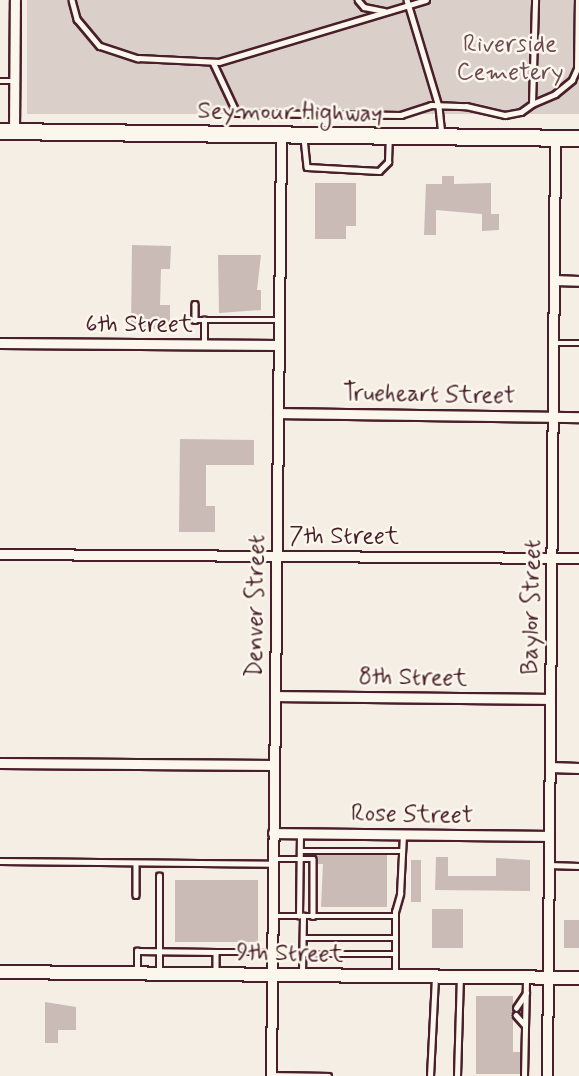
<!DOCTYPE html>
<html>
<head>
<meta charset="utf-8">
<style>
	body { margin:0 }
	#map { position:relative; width:579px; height:1076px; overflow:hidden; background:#f4eee4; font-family:Mynerve,sans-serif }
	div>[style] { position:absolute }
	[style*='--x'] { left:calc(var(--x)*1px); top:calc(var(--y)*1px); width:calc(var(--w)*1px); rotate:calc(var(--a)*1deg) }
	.green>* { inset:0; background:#dbd0c9; transform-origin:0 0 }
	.building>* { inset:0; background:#cabbb6; transform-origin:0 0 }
	.roads { filter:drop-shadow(2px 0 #4a1f2b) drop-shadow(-2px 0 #4a1f2b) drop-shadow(0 2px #4a1f2b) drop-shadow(0 -2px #4a1f2b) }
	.service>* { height:4.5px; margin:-2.25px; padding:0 2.25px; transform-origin:2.25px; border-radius:2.25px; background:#fbf7ec }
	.minor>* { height:9px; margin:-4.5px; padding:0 4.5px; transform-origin:4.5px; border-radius:4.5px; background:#fbf7ec }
	.tertiary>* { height:12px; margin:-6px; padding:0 6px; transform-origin:6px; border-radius:6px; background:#fbf7ec }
	.primary>* { height:15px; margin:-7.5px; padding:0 7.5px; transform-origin:7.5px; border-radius:7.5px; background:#fbf7ec }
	span { translate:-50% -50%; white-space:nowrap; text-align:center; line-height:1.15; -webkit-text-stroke:5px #fbf7ec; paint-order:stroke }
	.park-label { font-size:24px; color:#6e4b52 }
	.street-label { font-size:24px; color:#4a1f2b }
</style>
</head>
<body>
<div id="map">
	<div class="green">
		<i style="left:27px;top:0;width:552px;height:114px"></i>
	</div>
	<div class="building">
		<i style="clip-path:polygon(442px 176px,454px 176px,454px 184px,491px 183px,491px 214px,499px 214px,499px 230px,482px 231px,482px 214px,436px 210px,436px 235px,424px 235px,426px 184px,442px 184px)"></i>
		<i style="clip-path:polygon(315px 183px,356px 183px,356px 226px,346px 226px,346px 239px,315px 239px)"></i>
		<i style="clip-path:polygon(132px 245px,171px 246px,170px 269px,161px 269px,160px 305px,170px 305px,170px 329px,131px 329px)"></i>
		<i style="clip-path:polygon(218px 255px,261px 255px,257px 290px,261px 290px,261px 310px,219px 313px)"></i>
		<i style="clip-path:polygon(180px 439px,254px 440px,254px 465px,206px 465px,206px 506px,215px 506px,215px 532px,179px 532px)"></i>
		<i style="clip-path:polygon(316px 855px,387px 855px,387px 907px,321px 907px,323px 864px,318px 864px)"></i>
		<i style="clip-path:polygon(436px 857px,448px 857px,448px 876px,496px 876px,496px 858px,530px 860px,530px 891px,435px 890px)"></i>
		<i style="left:411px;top:860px;width:10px;height:42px"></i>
		<i style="left:175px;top:880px;width:83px;height:62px"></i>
		<i style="left:432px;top:909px;width:31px;height:39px"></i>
		<i style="left:564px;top:920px;width:15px;height:28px"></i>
		<i style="clip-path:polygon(476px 996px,513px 996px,513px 1052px,520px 1052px,520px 1074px,476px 1074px)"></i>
		<i style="clip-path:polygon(45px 1002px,76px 1007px,76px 1030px,58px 1030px,58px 1043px,45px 1043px)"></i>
	</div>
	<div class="roads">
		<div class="service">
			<i style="--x:72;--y:0;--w:20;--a:75"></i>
			<i style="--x:77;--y:19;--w:35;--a:50"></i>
			<i style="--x:100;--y:46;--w:40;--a:18"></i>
			<i style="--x:138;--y:58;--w:81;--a:2.8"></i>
			<i style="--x:219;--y:62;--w:216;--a:-16.7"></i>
			<i style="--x:358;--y:0;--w:9;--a:49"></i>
			<i style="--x:364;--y:7;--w:21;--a:11"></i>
			<i style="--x:407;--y:0;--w:112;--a:73.3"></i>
			<i style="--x:439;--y:107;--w:27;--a:84"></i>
			<i style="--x:213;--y:62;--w:56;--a:64.8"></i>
			<i style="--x:237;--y:113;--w:164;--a:0.7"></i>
			<i style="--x:401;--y:115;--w:32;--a:-18"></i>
			<i style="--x:431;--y:105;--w:35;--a:2"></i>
			<i style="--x:466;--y:106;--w:40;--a:13"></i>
			<i style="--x:505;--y:115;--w:16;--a:-11"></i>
			<i style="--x:521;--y:112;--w:14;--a:-36"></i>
			<i style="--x:532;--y:104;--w:104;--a:-88.3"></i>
			<i style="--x:0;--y:81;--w:15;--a:0"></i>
			<i style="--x:532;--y:104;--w:25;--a:-23"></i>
			<i style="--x:555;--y:94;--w:22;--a:-39"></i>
			<i style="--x:572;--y:80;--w:12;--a:-66"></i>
			<i style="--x:577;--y:69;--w:69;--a:-89.2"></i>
			<i style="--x:304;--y:138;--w:29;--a:84"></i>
			<i style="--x:307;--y:167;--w:72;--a:3.2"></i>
			<i style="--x:379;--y:171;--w:13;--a:-45"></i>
			<i style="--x:388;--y:162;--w:24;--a:-88"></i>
			<i style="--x:195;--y:304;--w:16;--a:90"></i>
			<i style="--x:195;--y:320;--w:9;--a:0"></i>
			<i style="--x:553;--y:343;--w:26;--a:0"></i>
			<i style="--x:204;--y:345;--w:25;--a:-90"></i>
			<i style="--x:204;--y:320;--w:74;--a:0"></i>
			<i style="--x:300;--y:851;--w:102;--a:0"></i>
			<i style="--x:273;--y:859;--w:40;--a:0"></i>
			<i style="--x:313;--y:859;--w:57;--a:90"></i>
			<i style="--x:0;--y:861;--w:273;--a:0.6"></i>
			<i style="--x:136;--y:863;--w:32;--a:90"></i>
			<i style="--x:549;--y:865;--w:30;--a:2"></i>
			<i style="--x:272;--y:916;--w:123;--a:0"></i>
			<i style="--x:299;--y:916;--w:83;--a:-89.3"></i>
			<i style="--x:303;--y:938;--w:92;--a:0"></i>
			<i style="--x:216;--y:952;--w:55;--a:0"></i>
			<i style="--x:302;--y:954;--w:93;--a:0"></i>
			<i style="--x:159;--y:972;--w:96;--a:-90"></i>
			<i style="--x:137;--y:973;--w:22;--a:-90"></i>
			<i style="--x:137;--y:951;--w:79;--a:0.7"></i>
			<i style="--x:216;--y:952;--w:22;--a:90"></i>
			<i style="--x:302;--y:973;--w:57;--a:-89"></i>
			<i style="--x:395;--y:976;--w:64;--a:-90"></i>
			<i style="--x:395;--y:912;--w:19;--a:-74"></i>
			<i style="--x:400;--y:894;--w:60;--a:-87.1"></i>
			<i style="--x:516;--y:1008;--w:18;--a:-56"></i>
			<i style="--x:516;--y:1015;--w:12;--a:48"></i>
			<i style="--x:271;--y:1075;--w:57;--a:1"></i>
			<i style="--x:430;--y:1076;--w:99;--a:-87.1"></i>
			<i style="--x:457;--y:1076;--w:99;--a:-88.3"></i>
			<i style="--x:524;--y:1076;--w:98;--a:-88.8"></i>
		</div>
		<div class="minor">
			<i style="--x:14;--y:131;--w:131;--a:-89.6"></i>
			<i style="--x:554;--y:280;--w:25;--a:2"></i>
			<i style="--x:0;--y:343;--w:278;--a:0.4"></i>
			<i style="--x:278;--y:413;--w:301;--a:0.8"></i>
			<i style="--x:0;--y:554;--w:579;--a:0.4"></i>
			<i style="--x:275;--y:696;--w:275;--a:0.6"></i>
			<i style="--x:0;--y:763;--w:274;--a:0.4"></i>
			<i style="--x:550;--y:767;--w:29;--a:2"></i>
			<i style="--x:273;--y:833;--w:276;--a:0.6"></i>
			<i style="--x:271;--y:1076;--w:941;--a:-89.39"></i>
			<i style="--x:547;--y:1076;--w:938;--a:-89.51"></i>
		</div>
		<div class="tertiary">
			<i style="--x:0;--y:972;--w:579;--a:0.59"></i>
		</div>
		<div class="primary">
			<i style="--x:0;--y:131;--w:579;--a:0.69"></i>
		</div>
	</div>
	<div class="park-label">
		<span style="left:510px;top:59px">Riverside<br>Cemetery</span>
	</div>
	<div class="street-label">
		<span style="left:290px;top:113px;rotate:1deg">Seymour Highway</span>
		<span style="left:139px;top:325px">6th Street</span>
		<span style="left:429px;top:395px;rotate:1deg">Trueheart Street</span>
		<span style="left:344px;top:537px">7th Street</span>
		<span style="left:256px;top:606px;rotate:-89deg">Denver Street</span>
		<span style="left:532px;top:607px;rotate:-89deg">Baylor Street</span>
		<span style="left:413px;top:678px;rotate:1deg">8th Street</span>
		<span style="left:412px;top:815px;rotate:1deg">Rose Street</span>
		<span style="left:290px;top:954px;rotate:1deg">9th Street</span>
	</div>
</div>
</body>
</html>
